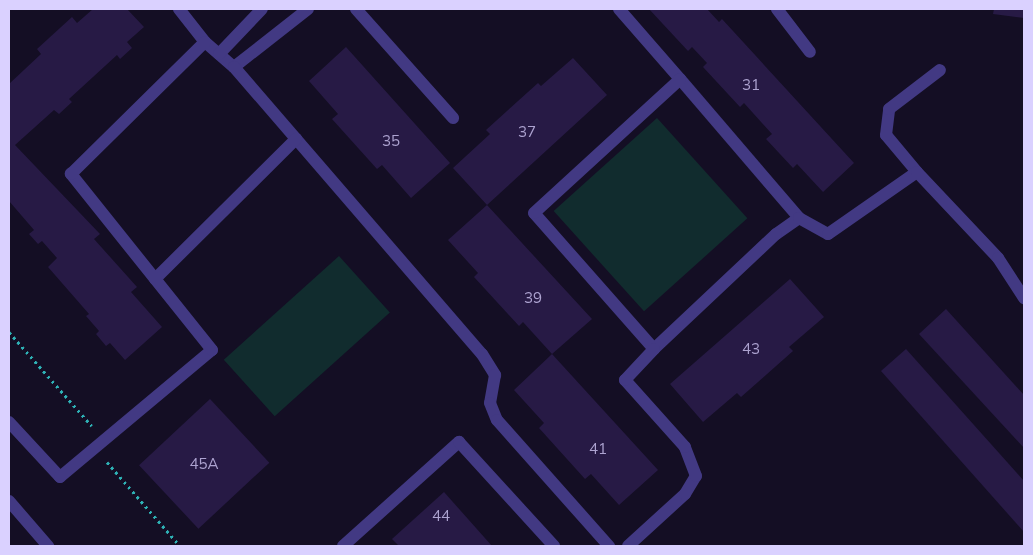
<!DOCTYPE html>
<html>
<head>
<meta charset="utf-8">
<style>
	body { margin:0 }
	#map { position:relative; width:1033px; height:555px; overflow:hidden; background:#140e24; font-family:Mulish,sans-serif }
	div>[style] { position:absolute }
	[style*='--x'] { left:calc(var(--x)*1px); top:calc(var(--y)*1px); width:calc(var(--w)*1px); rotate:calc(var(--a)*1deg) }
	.green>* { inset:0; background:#112c2e; transform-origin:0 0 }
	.building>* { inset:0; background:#271a45; transform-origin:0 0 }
	.path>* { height:3px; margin-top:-1.5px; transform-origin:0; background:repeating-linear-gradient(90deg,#2eb2b6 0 2.5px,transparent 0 6.5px) }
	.minor>* { height:12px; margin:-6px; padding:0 6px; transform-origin:6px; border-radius:6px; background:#423983 }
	span { translate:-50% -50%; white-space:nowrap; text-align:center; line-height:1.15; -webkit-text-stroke:5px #140e24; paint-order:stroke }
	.number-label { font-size:15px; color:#ada3d0 }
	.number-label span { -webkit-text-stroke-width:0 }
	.frame { position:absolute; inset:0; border:10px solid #dad1ff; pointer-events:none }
</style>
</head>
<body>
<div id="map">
	<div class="green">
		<i style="left:657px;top:118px;width:135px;height:139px;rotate:48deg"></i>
		<i style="left:339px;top:256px;width:76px;height:155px;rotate:48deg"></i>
	</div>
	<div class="building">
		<i style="clip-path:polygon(93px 9px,127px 9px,144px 27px,127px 42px,132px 48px,120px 59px,117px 55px,69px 99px,72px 102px,59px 114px,54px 110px,15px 145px,100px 234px,94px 239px,137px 287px,131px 292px,162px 327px,125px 360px,110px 343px,106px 346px,96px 334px,99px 331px,86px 316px,89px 314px,48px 267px,57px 258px,42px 241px,38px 244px,29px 234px,34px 230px,9px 201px,9px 84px,41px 54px,37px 49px,72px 17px,77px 23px)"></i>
		<i style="clip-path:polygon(649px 9px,707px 9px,719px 22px,722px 19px,854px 163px,823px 192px,797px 164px,793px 168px,766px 139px,772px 134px,744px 103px,740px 107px,703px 67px,707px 63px,692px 47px,688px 51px)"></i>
		<i style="clip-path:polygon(994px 9px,1024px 9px,1024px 18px,993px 14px)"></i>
		<i style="clip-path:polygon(346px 47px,450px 163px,411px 198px,382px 165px,377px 169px,332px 119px,338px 114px,309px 81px)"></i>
		<i style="clip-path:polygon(573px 58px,607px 95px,487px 205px,592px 319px,552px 354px,523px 322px,519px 326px,474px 277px,478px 273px,448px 240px,487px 205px,453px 168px,490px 134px,486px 130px,538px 83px,541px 86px)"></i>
		<i style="clip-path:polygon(790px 279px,824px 317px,789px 347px,793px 351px,741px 397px,737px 393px,703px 422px,670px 384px)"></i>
		<i style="clip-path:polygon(946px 309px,1024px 395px,1024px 448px,919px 334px)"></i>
		<i style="clip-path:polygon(906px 349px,1024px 481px,1024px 532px,881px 371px)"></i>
		<i style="clip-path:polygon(552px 354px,658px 470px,619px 505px,591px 474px,585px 479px,539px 428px,544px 423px,514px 390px)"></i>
		<i style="left:210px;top:399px;width:87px;height:97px;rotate:47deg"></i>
		<i style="clip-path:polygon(444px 492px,492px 546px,399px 546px,392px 539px)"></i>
	</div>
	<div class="path">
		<i style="--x:9;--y:332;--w:125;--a:48.6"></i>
		<i style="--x:107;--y:462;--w:111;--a:49"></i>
	</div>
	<div class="minor">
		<i style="--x:179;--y:9;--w:42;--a:51.8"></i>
		<i style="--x:205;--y:42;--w:38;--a:41"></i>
		<i style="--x:234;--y:67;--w:94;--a:-38.1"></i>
		<i style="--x:356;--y:9;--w:146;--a:48.3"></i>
		<i style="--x:619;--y:9;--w:93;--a:48.9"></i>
		<i style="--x:680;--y:79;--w:183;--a:49.4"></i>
		<i style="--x:799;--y:218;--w:28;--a:145"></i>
		<i style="--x:776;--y:234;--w:168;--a:136.7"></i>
		<i style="--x:654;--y:349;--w:181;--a:-131.4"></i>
		<i style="--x:534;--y:213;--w:198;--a:-42.5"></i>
		<i style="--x:777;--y:9;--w:54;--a:52.5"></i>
		<i style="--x:219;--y:54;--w:62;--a:-46.3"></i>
		<i style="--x:234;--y:67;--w:379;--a:49.2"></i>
		<i style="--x:482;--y:354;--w:25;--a:58"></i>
		<i style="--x:495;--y:375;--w:28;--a:100"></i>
		<i style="--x:490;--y:403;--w:18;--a:68"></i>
		<i style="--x:497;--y:420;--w:169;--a:48.4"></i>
		<i style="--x:917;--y:172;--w:48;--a:-130"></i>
		<i style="--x:886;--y:135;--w:26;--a:-83"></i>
		<i style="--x:889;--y:109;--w:64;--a:-37.4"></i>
		<i style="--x:799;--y:218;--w:33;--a:29"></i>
		<i style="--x:828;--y:234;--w:108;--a:-34.9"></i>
		<i style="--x:917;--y:172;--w:118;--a:46.7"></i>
		<i style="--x:998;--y:258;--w:48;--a:57"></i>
		<i style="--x:155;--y:279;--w:199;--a:-44.8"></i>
		<i style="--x:9;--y:422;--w:75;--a:47.2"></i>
		<i style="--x:60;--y:477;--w:198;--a:-39.9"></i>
		<i style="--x:212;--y:350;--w:226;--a:-128.7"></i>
		<i style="--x:71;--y:174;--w:188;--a:-44.6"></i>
		<i style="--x:9;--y:501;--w:60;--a:49.1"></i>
		<i style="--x:343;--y:546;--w:156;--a:-41.9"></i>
		<i style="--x:459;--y:442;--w:141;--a:47.6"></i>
		<i style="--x:628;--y:546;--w:77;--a:-42.4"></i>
		<i style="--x:685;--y:494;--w:21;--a:-59"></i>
		<i style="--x:696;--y:476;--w:31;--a:-111"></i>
		<i style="--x:685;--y:447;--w:90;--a:-131.8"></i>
		<i style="--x:625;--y:380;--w:42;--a:-46.9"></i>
	</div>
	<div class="number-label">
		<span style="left:751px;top:85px">31</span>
		<span style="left:527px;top:132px">37</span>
		<span style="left:391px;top:141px">35</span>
		<span style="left:533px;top:298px">39</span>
		<span style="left:751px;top:349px">43</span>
		<span style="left:598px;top:449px">41</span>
		<span style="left:204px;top:464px">45А</span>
		<span style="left:441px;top:516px">44</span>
	</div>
	<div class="frame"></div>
</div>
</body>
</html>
